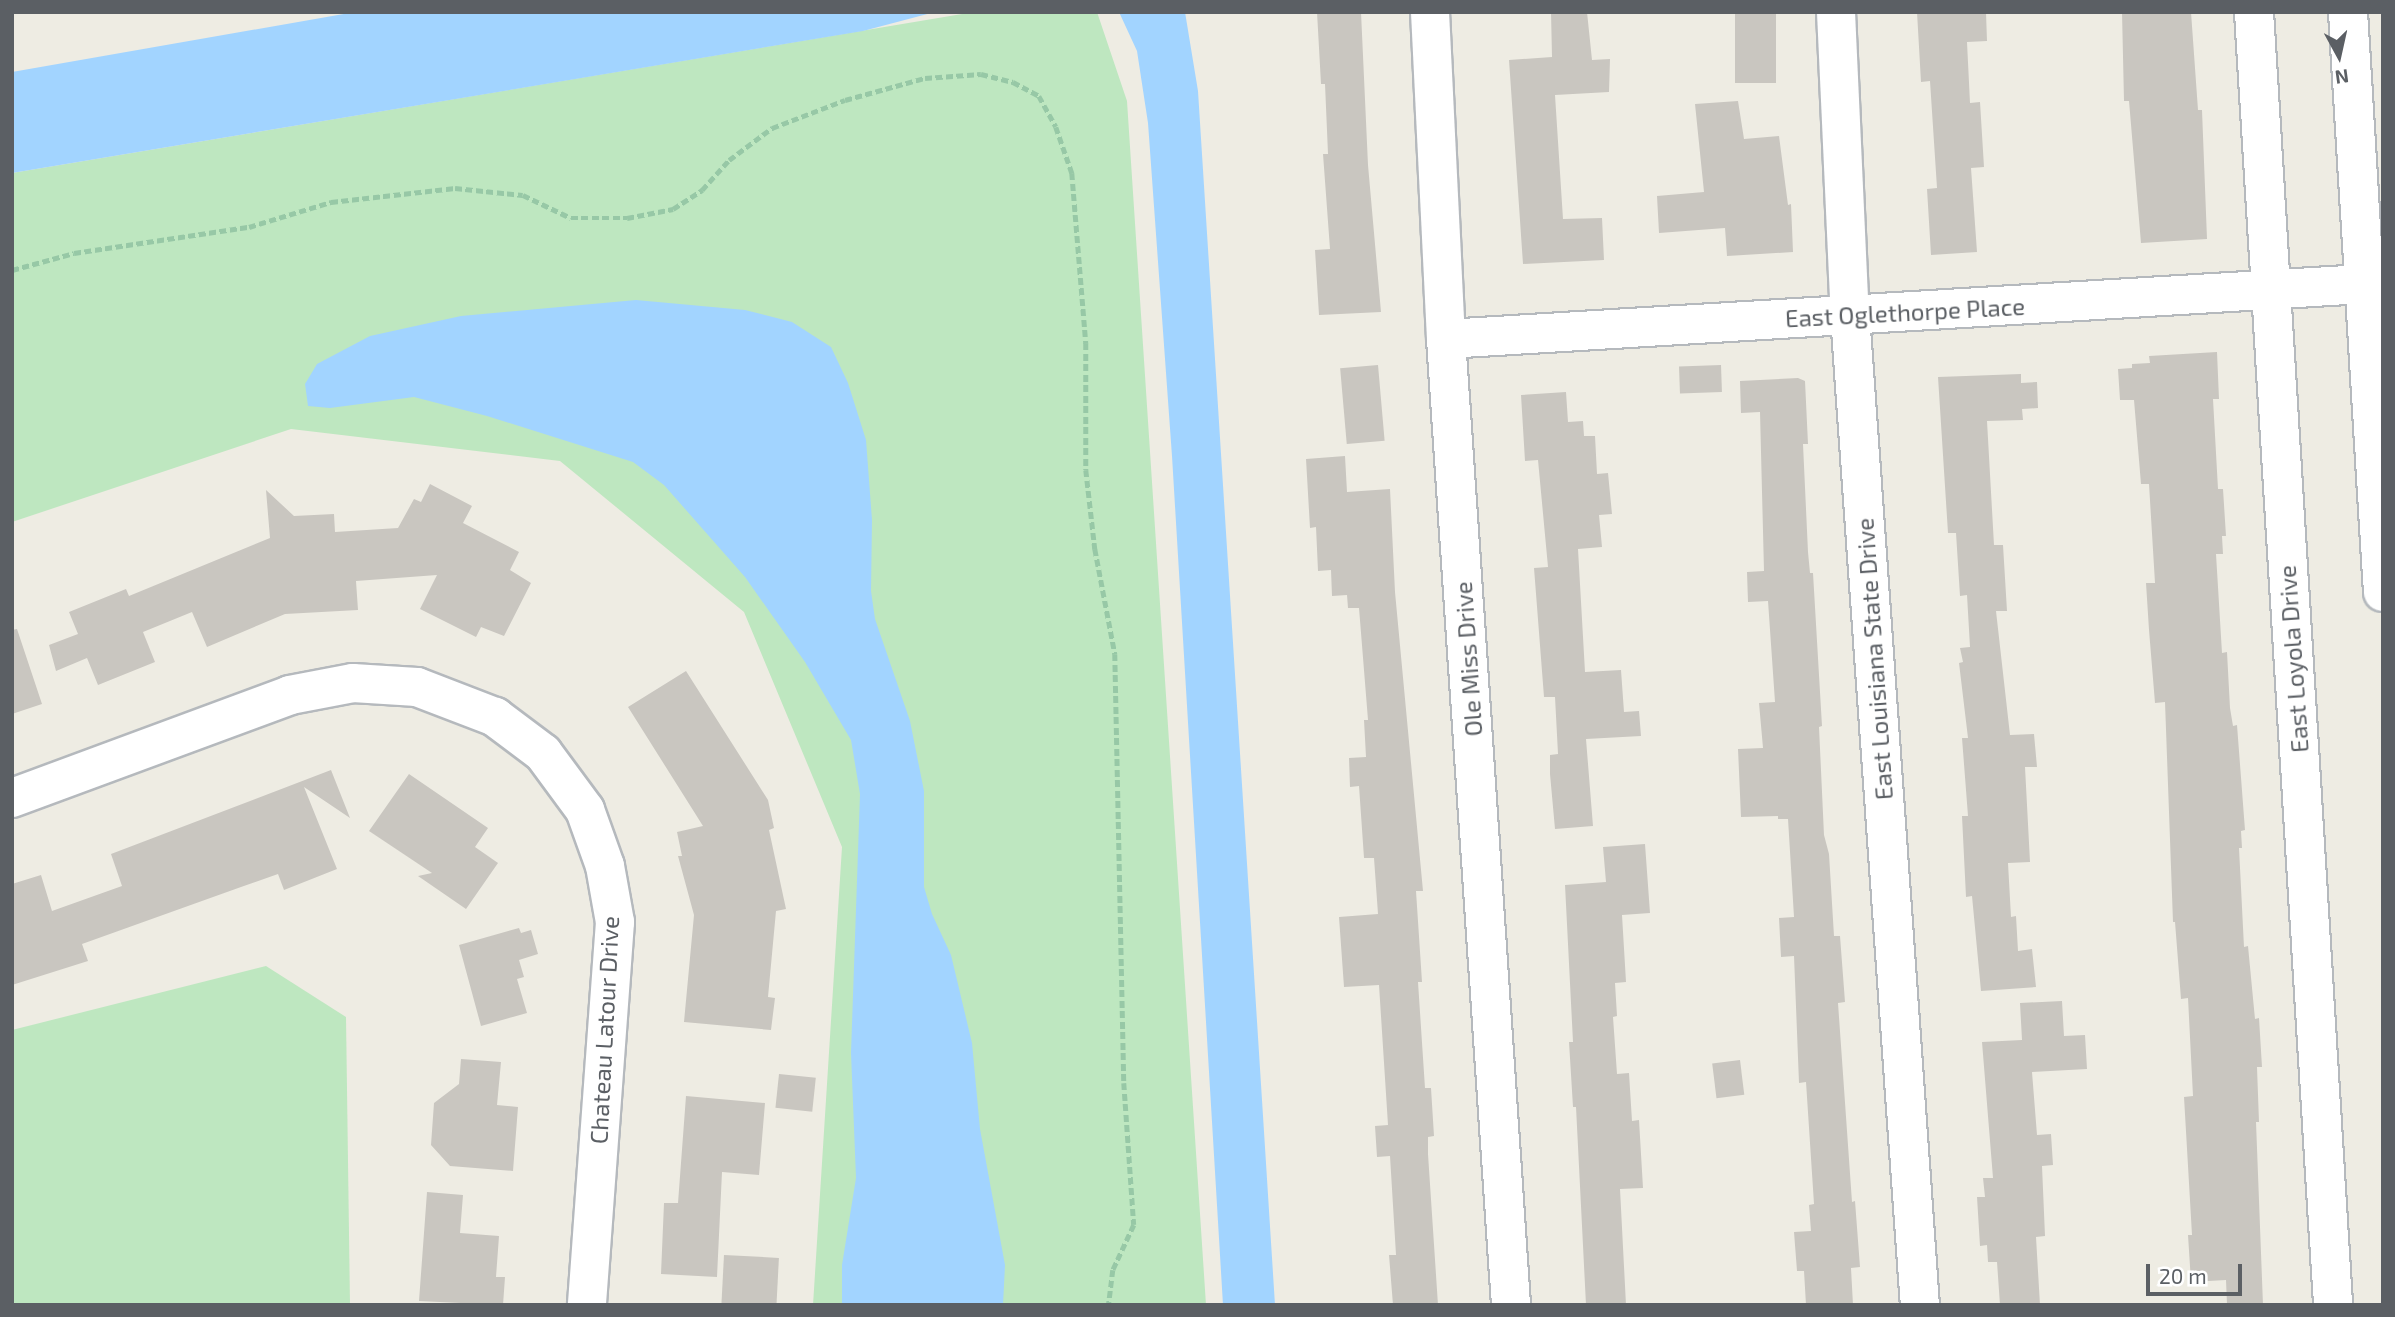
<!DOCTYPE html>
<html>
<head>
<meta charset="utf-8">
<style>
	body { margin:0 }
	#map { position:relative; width:2395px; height:1317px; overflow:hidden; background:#eeece3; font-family:"Exo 2",sans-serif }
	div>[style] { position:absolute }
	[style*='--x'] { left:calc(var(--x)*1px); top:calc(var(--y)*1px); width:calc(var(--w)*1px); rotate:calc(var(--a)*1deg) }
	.green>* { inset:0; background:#bee7c0 }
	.water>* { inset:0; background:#a2d4ff }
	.building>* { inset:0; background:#c9c6c0; transform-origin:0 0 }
	.path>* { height:4.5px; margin-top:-2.25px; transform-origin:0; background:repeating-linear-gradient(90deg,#97c8a6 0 7px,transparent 0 10.5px) }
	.roads { filter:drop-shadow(2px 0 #b5b9bd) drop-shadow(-2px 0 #b5b9bd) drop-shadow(0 2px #b5b9bd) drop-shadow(0 -2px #b5b9bd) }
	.minor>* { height:38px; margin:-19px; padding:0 19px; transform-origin:19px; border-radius:19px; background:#fff }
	span { translate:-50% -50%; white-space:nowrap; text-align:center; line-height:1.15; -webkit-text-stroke:5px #fff; paint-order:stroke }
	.street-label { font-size:24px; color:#5b5f64 }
	.frame { position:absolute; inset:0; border:14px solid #5b5f64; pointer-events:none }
	.north { position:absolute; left:2304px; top:21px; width:70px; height:70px; -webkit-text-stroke:5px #fff; paint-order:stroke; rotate:172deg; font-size:19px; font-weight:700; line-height:28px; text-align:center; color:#5b5f64 }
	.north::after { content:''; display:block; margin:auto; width:24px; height:32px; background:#5b5f64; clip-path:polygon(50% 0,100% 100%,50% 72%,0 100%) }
	.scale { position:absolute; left:2146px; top:1264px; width:96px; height:32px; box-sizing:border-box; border:4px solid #5b5f64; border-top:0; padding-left:9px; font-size:21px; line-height:24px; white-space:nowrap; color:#5b5f64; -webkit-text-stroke:5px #fff; paint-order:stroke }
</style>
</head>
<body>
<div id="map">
	<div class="green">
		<i style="clip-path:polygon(974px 12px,1097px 12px,1127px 101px,1206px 1305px,813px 1305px,842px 847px,744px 612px,560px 461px,291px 429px,12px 522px,12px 173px)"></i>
		<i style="clip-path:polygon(266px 966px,346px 1017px,350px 1305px,12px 1305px,12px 1030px)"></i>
	</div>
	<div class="water">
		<i style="clip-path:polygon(355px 12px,935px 12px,863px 31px,12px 173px,12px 72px)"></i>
		<i style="clip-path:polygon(1119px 12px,1185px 12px,1198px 91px,1275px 1305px,1223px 1305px,1172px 456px,1148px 123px,1137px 51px)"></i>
		<i style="clip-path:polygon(636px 300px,745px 310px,792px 322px,831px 347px,848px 383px,866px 440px,872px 520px,871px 591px,875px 619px,910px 721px,924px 791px,924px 887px,932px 914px,951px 955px,972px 1043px,980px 1129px,1005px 1265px,1003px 1305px,842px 1305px,842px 1265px,856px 1178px,851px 1053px,860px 794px,851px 740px,805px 662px,745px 577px,664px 485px,633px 462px,487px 416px,414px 397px,330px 408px,308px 406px,305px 384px,317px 364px,370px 336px,461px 316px)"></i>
	</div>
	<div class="building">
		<i style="clip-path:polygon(1317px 12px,1361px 12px,1368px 165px,1381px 312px,1319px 315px,1315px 250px,1330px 249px,1323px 154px,1328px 154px,1325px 84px,1321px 84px)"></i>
		<i style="clip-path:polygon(1551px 12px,1587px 12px,1592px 60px,1610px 59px,1609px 92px,1555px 95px,1563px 219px,1602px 218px,1604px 260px,1523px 264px,1509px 60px,1552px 57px)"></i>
		<i style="left:1735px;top:12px;width:41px;height:71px"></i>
		<i style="clip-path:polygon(1917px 12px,1986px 12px,1987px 41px,1967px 42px,1970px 103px,1980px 102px,1984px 167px,1971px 168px,1977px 252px,1931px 255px,1927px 189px,1937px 188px,1930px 81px,1921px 82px)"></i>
		<i style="clip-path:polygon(2122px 12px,2191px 12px,2198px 110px,2202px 110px,2207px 239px,2141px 243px,2129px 101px,2124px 101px)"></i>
		<i style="clip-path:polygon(1738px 101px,1744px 139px,1779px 136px,1788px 205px,1791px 204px,1793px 252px,1727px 256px,1725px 228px,1659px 233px,1657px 196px,1704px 192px,1695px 104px)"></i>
		<i style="clip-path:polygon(2217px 352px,2219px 399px,2213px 399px,2218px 489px,2223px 489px,2226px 536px,2222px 536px,2223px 554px,2216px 554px,2222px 653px,2227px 652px,2230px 708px,2233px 726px,2237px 725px,2245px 830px,2241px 831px,2242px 848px,2239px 848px,2244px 947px,2248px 946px,2255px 1019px,2259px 1018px,2262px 1067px,2257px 1067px,2259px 1122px,2256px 1122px,2263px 1305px,2227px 1305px,2226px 1280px,2191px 1282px,2188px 1235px,2192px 1235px,2184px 1097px,2193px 1096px,2188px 998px,2181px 999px,2175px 922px,2173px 922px,2165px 702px,2155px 703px,2149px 630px,2146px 583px,2155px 583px,2149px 484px,2141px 484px,2134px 400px,2120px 400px,2118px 369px,2132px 368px,2132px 364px,2150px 363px,2149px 356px)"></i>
		<i style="left:1378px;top:365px;width:76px;height:38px;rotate:85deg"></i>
		<i style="left:1721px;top:365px;width:27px;height:42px;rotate:88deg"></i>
		<i style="clip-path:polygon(2021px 374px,2021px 383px,2037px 382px,2038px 408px,2022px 409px,2023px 420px,1987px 421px,1994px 545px,2003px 545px,2007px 611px,1996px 611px,2010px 735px,2034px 734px,2037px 767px,2025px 767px,2030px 862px,2008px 863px,2011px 917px,2016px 916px,2018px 951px,2032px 949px,2036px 987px,1981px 991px,1972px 896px,1966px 897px,1962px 816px,1968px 816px,1962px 738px,1968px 738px,1959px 663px,1963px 662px,1960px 648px,1970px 647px,1967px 595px,1960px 596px,1956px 533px,1948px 533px,1938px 377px)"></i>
		<i style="clip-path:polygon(1798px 378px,1805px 381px,1808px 444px,1803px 444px,1808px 552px,1810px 573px,1813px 573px,1822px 726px,1819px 727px,1824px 835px,1829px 854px,1834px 936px,1840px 936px,1845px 1002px,1838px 1003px,1852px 1202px,1855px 1201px,1860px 1267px,1851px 1268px,1853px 1305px,1806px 1305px,1804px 1271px,1797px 1271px,1794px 1232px,1811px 1231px,1809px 1205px,1814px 1204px,1806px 1082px,1799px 1083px,1794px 956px,1781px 957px,1779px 918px,1794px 917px,1788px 819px,1778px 819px,1778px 816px,1741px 817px,1738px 749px,1763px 748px,1759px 703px,1775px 702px,1768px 601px,1748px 602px,1747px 572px,1764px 571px,1760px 412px,1741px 413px,1740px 381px)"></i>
		<i style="clip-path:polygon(1566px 392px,1568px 422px,1583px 421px,1584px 436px,1595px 436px,1597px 474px,1608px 473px,1612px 514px,1599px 515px,1602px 547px,1578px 549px,1585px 672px,1621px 670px,1624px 712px,1639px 711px,1641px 736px,1586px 739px,1593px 826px,1555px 829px,1550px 774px,1550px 755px,1558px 754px,1555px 697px,1544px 697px,1534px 568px,1548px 567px,1538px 460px,1525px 461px,1521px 395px)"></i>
		<i style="clip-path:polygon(1345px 456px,1347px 492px,1390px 489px,1395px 592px,1423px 891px,1416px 891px,1422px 982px,1418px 982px,1425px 1088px,1431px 1088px,1434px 1136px,1428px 1137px,1428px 1154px,1438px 1305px,1393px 1305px,1389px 1255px,1396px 1255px,1390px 1156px,1377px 1157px,1375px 1126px,1388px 1125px,1379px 985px,1344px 987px,1339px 917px,1378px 914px,1374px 858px,1364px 858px,1359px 786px,1350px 787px,1349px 758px,1366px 757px,1364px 720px,1368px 720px,1359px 608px,1348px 608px,1347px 595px,1332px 596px,1331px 570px,1318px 571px,1316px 527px,1310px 528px,1306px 459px)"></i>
		<i style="clip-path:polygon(430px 484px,472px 506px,463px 523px,519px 552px,510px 570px,531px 583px,504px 636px,481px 627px,476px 637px,420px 609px,437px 575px,356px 581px,358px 610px,285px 614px,207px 647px,192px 612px,143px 632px,155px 662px,98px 685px,87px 658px,56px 671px,49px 645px,78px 634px,69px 612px,126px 589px,129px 596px,270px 538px,266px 490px,294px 516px,334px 514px,335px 532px,398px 528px,414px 499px,421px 502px)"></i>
		<i style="clip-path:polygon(17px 629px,42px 704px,12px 714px,12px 630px)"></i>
		<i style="clip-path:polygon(686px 671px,768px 800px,774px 828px,769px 830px,786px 909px,776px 911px,768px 997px,775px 998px,771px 1030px,684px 1022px,694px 915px,678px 856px,682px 856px,677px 832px,703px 826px,628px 707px)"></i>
		<i style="clip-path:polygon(331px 770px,350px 818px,304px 787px,337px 869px,284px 890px,278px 874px,241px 887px,82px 944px,88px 961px,12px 985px,12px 884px,41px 875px,52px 911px,122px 886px,111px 854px)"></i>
		<i style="clip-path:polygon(409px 774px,488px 828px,475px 847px,498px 863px,466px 909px,418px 876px,432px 873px,369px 831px)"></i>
		<i style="clip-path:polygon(1645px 844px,1650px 913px,1622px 915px,1626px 982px,1615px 983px,1617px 1016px,1613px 1017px,1617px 1074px,1629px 1073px,1632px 1121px,1639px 1120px,1643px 1188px,1620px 1189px,1626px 1305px,1586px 1305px,1576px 1107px,1573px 1107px,1569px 1042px,1573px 1042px,1565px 885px,1606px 882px,1603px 847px)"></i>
		<i style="clip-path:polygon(519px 928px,521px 933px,531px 930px,538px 954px,519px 960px,524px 977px,517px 979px,527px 1013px,481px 1026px,459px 945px)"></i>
		<i style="clip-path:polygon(2062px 1001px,2064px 1036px,2085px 1035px,2087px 1069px,2032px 1072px,2037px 1135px,2051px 1134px,2053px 1165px,2042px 1166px,2045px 1236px,2036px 1237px,2040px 1305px,2000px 1305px,1997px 1262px,1988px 1262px,1987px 1245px,1980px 1246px,1977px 1197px,1985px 1197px,1983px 1178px,1993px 1178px,1982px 1042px,2022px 1040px,2020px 1003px)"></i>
		<i style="clip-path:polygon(461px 1059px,501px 1062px,497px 1105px,518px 1107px,513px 1171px,450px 1166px,431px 1145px,434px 1103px,459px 1084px)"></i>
		<i style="left:1740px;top:1060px;width:35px;height:28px;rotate:83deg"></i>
		<i style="left:779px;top:1074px;width:37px;height:34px;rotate:6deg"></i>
		<i style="clip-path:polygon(686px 1096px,765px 1103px,759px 1175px,722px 1172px,717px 1277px,661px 1274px,664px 1203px,678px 1203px)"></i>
		<i style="clip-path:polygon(427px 1192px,463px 1195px,460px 1233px,499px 1236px,496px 1277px,505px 1277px,503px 1305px,419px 1301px)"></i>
		<i style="left:724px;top:1255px;width:55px;height:50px;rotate:3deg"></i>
	</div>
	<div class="path">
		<i style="--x:12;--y:270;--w:64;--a:-15.3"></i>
		<i style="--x:74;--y:253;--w:177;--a:-8.5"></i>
		<i style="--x:249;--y:227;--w:86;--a:-17"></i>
		<i style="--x:331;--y:202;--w:125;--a:-6.4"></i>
		<i style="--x:455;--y:188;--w:68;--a:5.9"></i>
		<i style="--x:523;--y:195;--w:53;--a:25.6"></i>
		<i style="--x:571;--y:218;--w:56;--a:0"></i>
		<i style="--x:627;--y:218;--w:47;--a:-11.1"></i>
		<i style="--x:673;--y:209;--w:35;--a:-33"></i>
		<i style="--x:702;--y:190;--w:40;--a:-48"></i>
		<i style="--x:729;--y:160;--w:54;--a:-36.7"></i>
		<i style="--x:772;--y:128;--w:78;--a:-21"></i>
		<i style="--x:845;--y:100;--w:83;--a:-15.4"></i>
		<i style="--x:925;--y:78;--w:56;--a:-4.1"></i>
		<i style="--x:981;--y:74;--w:33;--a:14"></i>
		<i style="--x:1013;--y:82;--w:30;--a:28"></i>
		<i style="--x:1039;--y:96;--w:35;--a:61"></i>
		<i style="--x:1056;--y:127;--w:49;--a:70.8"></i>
		<i style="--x:1072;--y:173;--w:171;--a:85.3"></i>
		<i style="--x:1086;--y:343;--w:127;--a:90"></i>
		<i style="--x:1086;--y:470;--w:80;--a:83.5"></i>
		<i style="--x:1095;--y:549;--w:107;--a:79.2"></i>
		<i style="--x:1115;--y:654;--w:429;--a:88.8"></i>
		<i style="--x:1124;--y:1083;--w:142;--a:86"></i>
		<i style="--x:1134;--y:1225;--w:50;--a:115"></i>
		<i style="--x:1113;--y:1270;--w:35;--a:97"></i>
	</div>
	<div class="roads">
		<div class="minor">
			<i style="--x:1430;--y:12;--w:327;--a:87.2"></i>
			<i style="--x:1446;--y:339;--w:968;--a:86.15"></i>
			<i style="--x:1836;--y:12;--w:303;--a:87.4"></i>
			<i style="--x:1850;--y:315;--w:992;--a:85.96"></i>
			<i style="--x:2254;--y:12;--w:1295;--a:86.5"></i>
			<i style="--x:2348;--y:12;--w:581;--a:86.55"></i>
			<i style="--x:1446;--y:339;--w:920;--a:-3.43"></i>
			<i style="--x:12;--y:798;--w:296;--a:-20.3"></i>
			<i style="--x:290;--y:695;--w:64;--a:-10.8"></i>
			<i style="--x:353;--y:683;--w:64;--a:3.6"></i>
			<i style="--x:417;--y:687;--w:84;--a:21"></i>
			<i style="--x:495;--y:717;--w:60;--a:36.9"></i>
			<i style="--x:543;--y:753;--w:71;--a:53.6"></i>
			<i style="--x:585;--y:810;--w:59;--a:70.3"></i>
			<i style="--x:605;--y:866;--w:57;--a:79.9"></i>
			<i style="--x:615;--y:922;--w:384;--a:94.2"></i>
		</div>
	</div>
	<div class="street-label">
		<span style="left:1905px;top:312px;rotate:-3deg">East Oglethorpe Place</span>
		<span style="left:1468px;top:659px;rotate:-94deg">Ole Miss Drive</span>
		<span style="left:1874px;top:659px;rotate:-94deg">East Louisiana State Drive</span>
		<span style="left:2293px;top:659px;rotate:-94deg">East Loyola Drive</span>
		<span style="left:604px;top:1030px;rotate:-87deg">Chateau Latour Drive</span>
	</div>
	<div class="frame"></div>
	<div class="north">N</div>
	<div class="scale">20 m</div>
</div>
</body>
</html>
